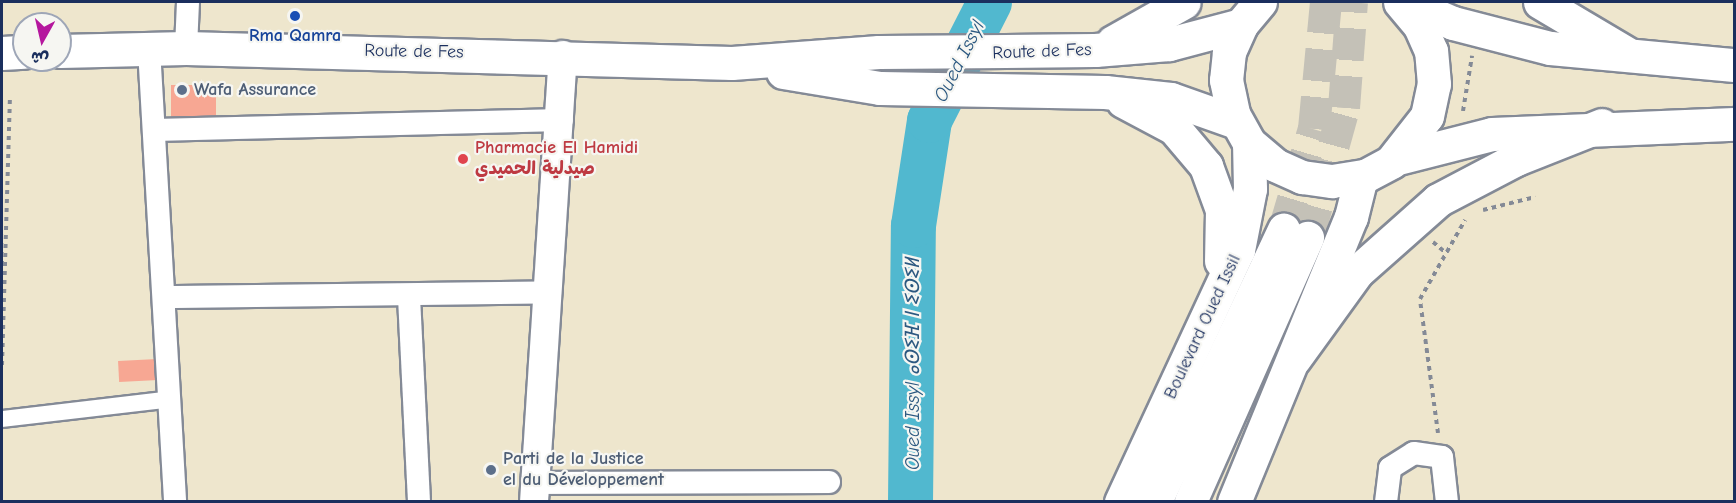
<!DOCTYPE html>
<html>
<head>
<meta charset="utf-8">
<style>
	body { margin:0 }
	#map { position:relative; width:1736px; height:503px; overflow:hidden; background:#eee6cd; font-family:"Comic Neue","Playpen Sans Arabic","Noto Sans Tifinagh",sans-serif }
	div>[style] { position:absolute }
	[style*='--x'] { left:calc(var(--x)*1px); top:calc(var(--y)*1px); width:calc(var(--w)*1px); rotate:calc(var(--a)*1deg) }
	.river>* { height:45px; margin:-22.5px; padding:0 22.5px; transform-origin:22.5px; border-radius:22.5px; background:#51b8cf }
	.building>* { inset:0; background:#f7a793; transform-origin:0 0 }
	.secondary-tunnel>* { height:32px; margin-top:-16px; transform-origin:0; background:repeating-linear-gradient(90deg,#c4c1b7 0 32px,transparent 0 48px) }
	.path>* { height:4px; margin-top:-2px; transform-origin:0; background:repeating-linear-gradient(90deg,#848a96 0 4.5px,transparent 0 9px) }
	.roads { filter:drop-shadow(2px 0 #848a96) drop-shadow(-2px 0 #848a96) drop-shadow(0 2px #848a96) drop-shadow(0 -2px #848a96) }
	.pedestrian>* { height:16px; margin:-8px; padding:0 8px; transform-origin:8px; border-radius:8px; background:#fff }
	.minor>* { height:22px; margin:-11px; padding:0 11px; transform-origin:11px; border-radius:11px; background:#fff }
	.tertiary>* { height:28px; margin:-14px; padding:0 14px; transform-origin:14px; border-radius:14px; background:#fff }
	.secondary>* { height:32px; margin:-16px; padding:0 16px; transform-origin:16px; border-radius:16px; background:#fff }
	.primary>* { height:33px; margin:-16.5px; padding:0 16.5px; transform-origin:16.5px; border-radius:16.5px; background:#fff }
	.dots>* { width:16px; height:16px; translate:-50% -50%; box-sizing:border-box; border:3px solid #f6f6f2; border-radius:50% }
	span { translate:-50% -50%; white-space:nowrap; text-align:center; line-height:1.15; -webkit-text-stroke:4.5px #f6f6f2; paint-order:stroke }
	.transit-label { font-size:18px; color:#164399; font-weight:700 }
	.street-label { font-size:18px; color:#1b2f5e }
	.service-label { font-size:18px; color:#4e5e75; font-weight:700 }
	.left { translate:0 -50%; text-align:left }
	.health-label { font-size:18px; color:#be3a42; font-weight:700 }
	.water-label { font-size:20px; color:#2b5880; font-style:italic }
	.frame { position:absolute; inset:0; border:3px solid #1b2f5e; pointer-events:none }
	.north { position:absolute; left:12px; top:12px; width:60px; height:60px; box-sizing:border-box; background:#f6f6f2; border:2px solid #9ea6b7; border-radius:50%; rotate:188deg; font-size:16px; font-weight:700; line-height:24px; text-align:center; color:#1b2f5e }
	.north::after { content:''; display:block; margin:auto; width:21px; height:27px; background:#b5179e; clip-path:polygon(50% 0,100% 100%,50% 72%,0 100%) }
</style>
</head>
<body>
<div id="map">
	<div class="river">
		<i style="--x:910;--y:502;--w:277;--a:-89.4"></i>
		<i style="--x:913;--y:225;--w:106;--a:-81.3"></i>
		<i style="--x:929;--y:120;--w:132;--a:-63"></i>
	</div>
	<div class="building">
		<i style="left:171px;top:85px;width:45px;height:36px"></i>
		<i style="left:157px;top:359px;width:21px;height:39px;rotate:87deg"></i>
	</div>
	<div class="secondary-tunnel">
		<i style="--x:1284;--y:230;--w:105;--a:-73.5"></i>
		<i style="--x:1314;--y:129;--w:128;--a:-84.6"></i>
		<i style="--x:1308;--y:238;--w:135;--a:-74.5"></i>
		<i style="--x:1344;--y:108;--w:106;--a:-85.7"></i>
	</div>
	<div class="path">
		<i style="--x:1463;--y:111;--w:56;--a:-80.7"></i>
		<i style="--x:1483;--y:210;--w:54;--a:-14"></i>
		<i style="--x:1433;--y:242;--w:17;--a:40"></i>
		<i style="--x:2;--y:365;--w:269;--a:-88.3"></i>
		<i style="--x:1438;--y:433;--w:135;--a:-97.7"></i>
		<i style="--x:1420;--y:299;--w:91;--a:-60.3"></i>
	</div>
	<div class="roads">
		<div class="pedestrian">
			<i style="--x:2;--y:419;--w:170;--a:-6.7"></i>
		</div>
		<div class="minor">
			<i style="--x:186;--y:48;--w:46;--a:-87.5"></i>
			<i style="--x:149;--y:49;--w:454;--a:86.7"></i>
			<i style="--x:155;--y:130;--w:407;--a:-1.4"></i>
			<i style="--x:166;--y:297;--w:383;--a:-0.7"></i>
			<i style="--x:409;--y:297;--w:205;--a:87.2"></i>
			<i style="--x:536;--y:483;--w:293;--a:-0.2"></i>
			<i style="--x:1386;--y:502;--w:34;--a:-83"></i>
			<i style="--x:1390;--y:468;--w:28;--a:-32"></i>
			<i style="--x:1414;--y:453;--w:28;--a:8"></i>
			<i style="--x:1442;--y:457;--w:45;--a:83.7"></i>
		</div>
		<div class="tertiary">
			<i style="--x:534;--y:502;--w:448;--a:-86.3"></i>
		</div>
		<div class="secondary">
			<i style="--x:1156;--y:502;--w:301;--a:-64.8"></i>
			<i style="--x:1191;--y:502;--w:289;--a:-66.1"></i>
		</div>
		<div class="primary">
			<i style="--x:1260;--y:2;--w:30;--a:130"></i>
			<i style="--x:1241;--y:25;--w:30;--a:114"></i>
			<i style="--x:1229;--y:52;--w:28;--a:96"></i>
			<i style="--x:1226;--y:80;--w:35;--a:78"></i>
			<i style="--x:1233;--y:114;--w:33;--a:61"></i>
			<i style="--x:1249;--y:143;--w:34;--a:40"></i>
			<i style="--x:1275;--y:165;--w:30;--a:24"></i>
			<i style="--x:1302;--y:177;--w:30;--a:8"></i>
			<i style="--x:1332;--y:181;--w:33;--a:-9"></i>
			<i style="--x:1365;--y:176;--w:30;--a:-28"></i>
			<i style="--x:1391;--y:162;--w:58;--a:-52"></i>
			<i style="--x:1427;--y:116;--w:33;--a:-78"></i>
			<i style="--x:1434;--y:84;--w:33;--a:-95"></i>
			<i style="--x:1431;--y:51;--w:27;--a:-114"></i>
			<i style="--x:1420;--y:26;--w:31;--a:-130"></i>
			<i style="--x:1404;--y:2;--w:53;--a:23.2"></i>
			<i style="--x:1453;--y:23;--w:100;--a:14.5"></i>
			<i style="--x:1550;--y:48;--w:185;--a:5.3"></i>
			<i style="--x:1540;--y:2;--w:100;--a:30.7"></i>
			<i style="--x:1113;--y:42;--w:81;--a:-29.4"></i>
			<i style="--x:60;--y:51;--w:126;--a:-1.4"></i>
			<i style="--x:186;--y:48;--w:546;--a:1.57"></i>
			<i style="--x:732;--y:63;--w:147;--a:-4.3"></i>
			<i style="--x:879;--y:52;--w:216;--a:-0.5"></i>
			<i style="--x:1095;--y:50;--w:74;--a:-4.6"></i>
			<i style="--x:1169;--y:44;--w:74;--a:-14.8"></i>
			<i style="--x:2;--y:53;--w:22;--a:-3"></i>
			<i style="--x:783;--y:72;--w:98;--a:9.4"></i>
			<i style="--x:880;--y:88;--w:225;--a:1"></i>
			<i style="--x:1105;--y:92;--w:66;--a:6.1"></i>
			<i style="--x:1171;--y:99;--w:69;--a:19.5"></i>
			<i style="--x:1123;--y:101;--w:58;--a:27.9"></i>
			<i style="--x:1174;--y:128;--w:50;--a:49.9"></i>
			<i style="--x:1206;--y:166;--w:47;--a:70"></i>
			<i style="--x:1222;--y:210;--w:51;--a:91.1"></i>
			<i style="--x:1398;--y:158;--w:97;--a:-14.3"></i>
			<i style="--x:1492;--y:134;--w:242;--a:-2.4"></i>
			<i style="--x:1294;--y:359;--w:107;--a:-54.1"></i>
			<i style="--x:1357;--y:272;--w:108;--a:-41.6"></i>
			<i style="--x:1438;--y:200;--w:88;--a:-27.7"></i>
			<i style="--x:1516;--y:159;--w:92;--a:-21.6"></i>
			<i style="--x:1121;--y:502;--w:278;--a:-65.1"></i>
			<i style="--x:1238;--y:250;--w:62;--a:-78.9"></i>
			<i style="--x:1250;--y:189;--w:46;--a:-91.2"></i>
			<i style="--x:1234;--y:502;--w:308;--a:-67.7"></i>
			<i style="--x:1351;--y:217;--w:41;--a:-76"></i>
		</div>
	</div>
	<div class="dots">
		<i style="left:295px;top:16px;background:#1a4fb4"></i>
		<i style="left:182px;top:90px;background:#5c6f8a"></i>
		<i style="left:463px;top:159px;background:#e0444e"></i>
		<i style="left:491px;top:470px;background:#5c6f8a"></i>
	</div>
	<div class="transit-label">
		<span style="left:295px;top:36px">Rma Qamra</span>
	</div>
	<div class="street-label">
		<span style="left:414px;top:52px;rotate:1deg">Route de Fes</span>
		<span style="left:1042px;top:52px;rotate:-2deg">Route de Fes</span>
		<span style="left:1203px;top:327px;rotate:-65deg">Boulevard Oued Issil</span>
	</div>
	<div class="service-label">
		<span class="left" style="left:194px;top:90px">Wafa Assurance</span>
		<span class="left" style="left:503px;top:470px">Parti de la Justice<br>el du Développement</span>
	</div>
	<div class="health-label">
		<span class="left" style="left:475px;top:159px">Pharmacie El Hamidi<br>صيدلية الحميدي</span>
	</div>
	<div class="water-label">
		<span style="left:959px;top:61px;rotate:-63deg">Oued Issyl</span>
		<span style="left:912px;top:364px;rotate:-90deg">Oued Issyl ⴰⵙⵉⴼ ⵏ ⵉⵙⵉⵍ</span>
	</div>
	<div class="frame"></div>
	<div class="north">ش</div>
</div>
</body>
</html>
